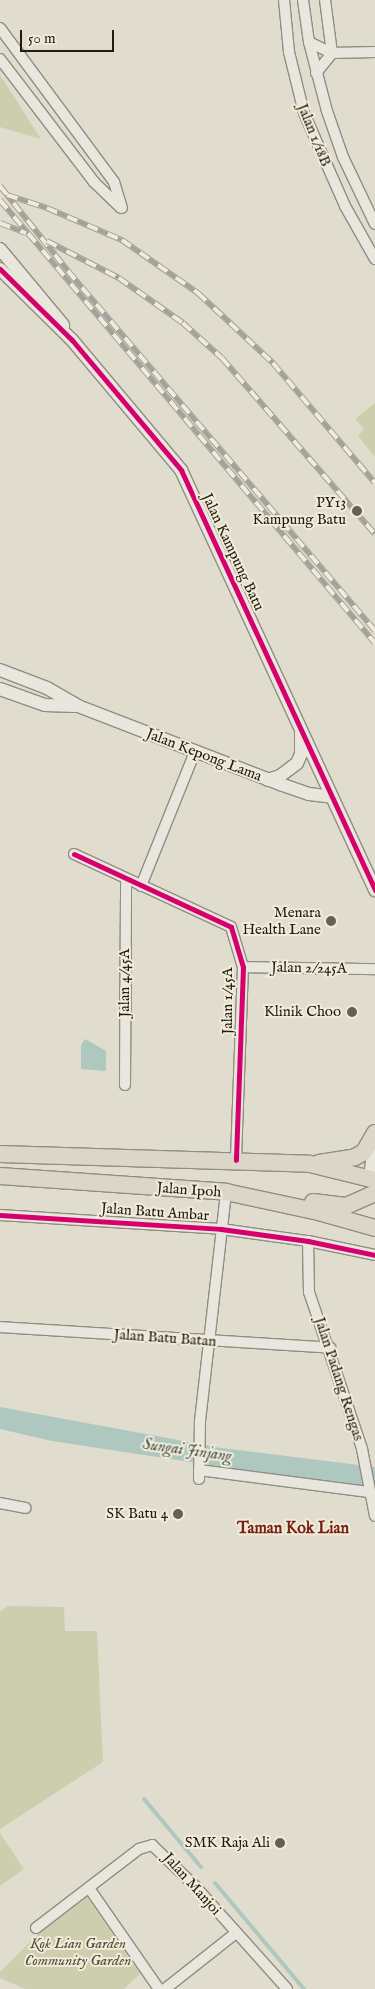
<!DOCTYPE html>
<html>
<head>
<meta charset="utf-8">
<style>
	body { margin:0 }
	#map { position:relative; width:375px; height:1989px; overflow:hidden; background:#e1ddce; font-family:"IM FELL English",serif }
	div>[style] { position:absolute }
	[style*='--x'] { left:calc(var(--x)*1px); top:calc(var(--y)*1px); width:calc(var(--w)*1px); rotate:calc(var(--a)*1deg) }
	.green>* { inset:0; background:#cccead }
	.water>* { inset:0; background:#aec7bf }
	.stream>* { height:4px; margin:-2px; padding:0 2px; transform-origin:2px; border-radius:2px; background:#aec7bf }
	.roads { filter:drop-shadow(1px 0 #908d83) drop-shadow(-1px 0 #908d83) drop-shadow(0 1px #908d83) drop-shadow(0 -1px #908d83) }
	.minor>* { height:10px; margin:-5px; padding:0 5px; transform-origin:5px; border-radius:5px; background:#e9e6de }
	.tertiary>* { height:12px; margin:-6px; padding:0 6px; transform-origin:6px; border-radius:6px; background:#e9e6de }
	.primary>* { height:16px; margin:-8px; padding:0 8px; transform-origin:8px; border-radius:8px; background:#dcd6c9 }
	.rail>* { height:5.5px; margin-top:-2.75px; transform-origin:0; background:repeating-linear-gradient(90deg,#f1ecda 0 11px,#a3a19a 0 22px); box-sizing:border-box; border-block:1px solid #a3a19a }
	.cycleway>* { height:5px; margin:-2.5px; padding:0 2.5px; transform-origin:2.5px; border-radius:2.5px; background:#d6006c }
	.dots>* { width:14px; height:14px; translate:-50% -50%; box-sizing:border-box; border:2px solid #f1ecda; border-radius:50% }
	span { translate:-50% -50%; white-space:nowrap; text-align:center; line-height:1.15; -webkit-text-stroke:4px #f1ecda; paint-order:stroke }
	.street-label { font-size:15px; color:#231b12 }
	.poi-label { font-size:15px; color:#231b12 }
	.right { translate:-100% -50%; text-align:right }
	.park-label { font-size:15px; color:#504d38; font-style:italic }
	.water-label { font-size:16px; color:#4c544c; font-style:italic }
	.neighbourhood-label { font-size:16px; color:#7a1f14; font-weight:700 }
	.scale { position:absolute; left:20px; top:30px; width:94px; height:22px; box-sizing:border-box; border:2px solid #231b12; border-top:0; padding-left:6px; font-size:15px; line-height:18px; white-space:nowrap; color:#231b12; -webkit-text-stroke:4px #f1ecda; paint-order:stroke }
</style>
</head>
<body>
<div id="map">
	<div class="green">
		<i style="clip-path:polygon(0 75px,41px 139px,0 127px)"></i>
		<i style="clip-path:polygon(375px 403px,375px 457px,358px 436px,364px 429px,355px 419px)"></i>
		<i style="clip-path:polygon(8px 1606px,64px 1607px,65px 1631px,97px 1631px,103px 1762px,0 1829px,0 1612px)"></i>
		<i style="clip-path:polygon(0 1833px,24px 1869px,0 1886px)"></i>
		<i style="clip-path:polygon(87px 1897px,140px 1974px,124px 1989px,25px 1989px,0 1978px,0 1972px,38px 1934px)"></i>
	</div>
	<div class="water">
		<i style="clip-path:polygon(85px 1039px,106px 1051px,106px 1071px,81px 1069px,81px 1045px)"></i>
		<i style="clip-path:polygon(0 1407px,221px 1448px,375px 1467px,375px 1490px,52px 1441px,0 1429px)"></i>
	</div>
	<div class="stream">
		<i style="--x:144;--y:1799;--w:89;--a:50"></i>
		<i style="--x:215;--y:1883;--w:138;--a:50"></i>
	</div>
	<div class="roads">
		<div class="minor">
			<i style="--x:284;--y:0;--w:52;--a:84.5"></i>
			<i style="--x:289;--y:52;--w:63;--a:76.2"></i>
			<i style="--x:304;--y:113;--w:102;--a:66.2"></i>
			<i style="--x:345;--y:206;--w:61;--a:60.5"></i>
			<i style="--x:303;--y:0;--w:42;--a:81.9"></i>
			<i style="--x:309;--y:42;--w:71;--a:75.4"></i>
			<i style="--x:327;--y:111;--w:49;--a:70.8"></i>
			<i style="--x:343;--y:157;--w:74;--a:64.5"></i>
			<i style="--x:0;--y:28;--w:192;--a:53.5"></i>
			<i style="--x:114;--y:182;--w:27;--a:73"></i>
			<i style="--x:309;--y:42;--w:25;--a:26"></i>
			<i style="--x:332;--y:53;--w:43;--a:-1.3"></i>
			<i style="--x:0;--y:59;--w:155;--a:52.6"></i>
			<i style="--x:94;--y:182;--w:37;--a:44"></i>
			<i style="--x:316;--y:73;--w:26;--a:-51"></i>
			<i style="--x:332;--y:53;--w:53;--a:-97.5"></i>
			<i style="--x:74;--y:854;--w:173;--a:24.9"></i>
			<i style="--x:231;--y:927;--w:42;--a:73.3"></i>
			<i style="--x:243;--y:967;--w:193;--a:92.1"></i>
			<i style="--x:141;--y:886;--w:144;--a:-68.1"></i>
			<i style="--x:243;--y:967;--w:132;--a:0.9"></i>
			<i style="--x:125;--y:1085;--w:204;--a:-89.7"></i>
			<i style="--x:0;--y:1215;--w:221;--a:3.6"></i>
			<i style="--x:221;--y:1229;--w:88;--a:7.9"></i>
			<i style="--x:308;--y:1241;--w:68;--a:11.8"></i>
			<i style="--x:308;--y:1241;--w:51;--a:88.9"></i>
			<i style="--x:309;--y:1292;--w:166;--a:71.3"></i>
			<i style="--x:362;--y:1449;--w:68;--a:79"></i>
			<i style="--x:0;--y:1327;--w:331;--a:3.6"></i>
			<i style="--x:199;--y:1470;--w:171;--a:7.4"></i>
			<i style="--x:199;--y:1479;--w:58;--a:-89"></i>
			<i style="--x:200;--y:1421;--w:230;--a:-83.5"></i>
			<i style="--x:0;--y:1503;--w:26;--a:11"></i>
			<i style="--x:89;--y:1888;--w:123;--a:55.3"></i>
			<i style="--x:36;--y:1928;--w:130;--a:-37.5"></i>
			<i style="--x:139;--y:1849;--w:14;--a:-17"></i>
			<i style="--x:152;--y:1845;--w:59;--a:43.6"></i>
			<i style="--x:195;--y:1886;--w:138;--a:48.2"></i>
			<i style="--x:165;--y:1989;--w:90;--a:-38.3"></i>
		</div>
		<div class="tertiary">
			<i style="--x:0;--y:249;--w:99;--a:50.3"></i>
			<i style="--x:0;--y:269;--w:101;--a:44.6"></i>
			<i style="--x:72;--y:340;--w:170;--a:50"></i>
			<i style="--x:181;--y:470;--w:463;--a:65.2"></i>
			<i style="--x:0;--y:670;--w:50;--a:21"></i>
			<i style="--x:47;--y:688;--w:36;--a:30"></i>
			<i style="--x:78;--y:706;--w:217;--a:21.1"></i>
			<i style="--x:280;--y:784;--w:31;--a:19"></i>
			<i style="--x:309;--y:794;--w:23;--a:7"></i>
			<i style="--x:0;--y:689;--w:48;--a:19.6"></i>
			<i style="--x:45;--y:705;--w:30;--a:2"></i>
			<i style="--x:268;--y:780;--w:13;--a:-18"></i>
			<i style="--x:280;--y:776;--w:21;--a:-37"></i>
			<i style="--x:297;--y:763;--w:10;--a:-66"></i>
			<i style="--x:301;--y:754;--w:21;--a:-90"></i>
			<i style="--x:370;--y:1178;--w:42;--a:-83.2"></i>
		</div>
		<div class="primary">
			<i style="--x:0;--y:1154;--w:310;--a:1.8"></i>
			<i style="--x:310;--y:1164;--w:67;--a:13.8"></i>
			<i style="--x:319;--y:1163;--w:36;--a:-9"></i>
			<i style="--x:355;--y:1157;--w:10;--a:-29"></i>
			<i style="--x:364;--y:1152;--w:22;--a:-60"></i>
			<i style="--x:0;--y:1176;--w:227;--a:4"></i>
			<i style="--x:226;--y:1192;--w:91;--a:12.1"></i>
			<i style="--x:315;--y:1211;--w:62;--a:15.8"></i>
			<i style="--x:313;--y:1202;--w:33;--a:7"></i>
			<i style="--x:346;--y:1206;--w:32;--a:-24"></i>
		</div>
	</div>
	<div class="rail">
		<i style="--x:0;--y:186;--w:109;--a:51.3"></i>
		<i style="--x:68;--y:271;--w:473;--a:49.5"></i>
		<i style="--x:7;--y:195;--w:42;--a:18"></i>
		<i style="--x:47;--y:208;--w:82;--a:23.1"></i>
		<i style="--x:122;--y:240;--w:93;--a:34.9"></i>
		<i style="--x:198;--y:293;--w:103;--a:43"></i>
		<i style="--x:273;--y:363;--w:157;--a:49.6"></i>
		<i style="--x:0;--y:200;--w:580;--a:49.75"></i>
		<i style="--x:0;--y:223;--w:28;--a:21"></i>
		<i style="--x:47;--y:241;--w:81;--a:27.2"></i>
		<i style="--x:119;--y:278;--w:78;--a:35.1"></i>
		<i style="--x:183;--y:323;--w:52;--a:41.9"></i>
		<i style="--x:222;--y:358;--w:233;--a:49"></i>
	</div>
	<div class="cycleway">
		<i style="--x:0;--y:269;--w:101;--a:44.6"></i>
		<i style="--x:72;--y:340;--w:170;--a:50"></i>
		<i style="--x:181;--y:470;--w:463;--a:65.2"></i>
		<i style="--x:74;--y:854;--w:173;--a:24.9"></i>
		<i style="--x:231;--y:927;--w:42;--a:73.3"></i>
		<i style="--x:243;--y:967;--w:193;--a:92.1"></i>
		<i style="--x:0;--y:1215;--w:221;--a:3.6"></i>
		<i style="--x:221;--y:1229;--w:88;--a:7.9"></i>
		<i style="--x:308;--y:1241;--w:68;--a:11.8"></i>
	</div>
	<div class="dots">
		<i style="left:357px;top:511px;background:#665f54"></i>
		<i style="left:331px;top:921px;background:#665f54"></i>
		<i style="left:352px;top:1012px;background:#665f54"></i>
		<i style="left:178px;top:1514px;background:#665f54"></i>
		<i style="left:280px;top:1843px;background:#665f54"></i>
	</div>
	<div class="street-label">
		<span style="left:314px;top:135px;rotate:68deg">Jalan 1/18B</span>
		<span style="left:233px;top:552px;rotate:65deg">Jalan Kampung Batu</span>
		<span style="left:204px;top:755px;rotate:21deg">Jalan Kepong Lama</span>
		<span style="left:309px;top:968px;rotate:1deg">Jalan 2/245A</span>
		<span style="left:125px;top:983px;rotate:-90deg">Jalan 4/45A</span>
		<span style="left:228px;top:1001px;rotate:-90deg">Jalan 1/45A</span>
		<span style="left:189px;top:1190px;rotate:4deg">Jalan Ipoh</span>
		<span style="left:155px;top:1212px;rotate:4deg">Jalan Batu Ambar</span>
		<span style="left:165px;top:1338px;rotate:4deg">Jalan Batu Batan</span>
		<span style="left:339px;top:1379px;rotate:72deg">Jalan Padang Rengas</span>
		<span style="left:192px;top:1884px;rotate:48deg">Jalan Manjoi</span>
	</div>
	<div class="poi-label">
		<span class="right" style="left:346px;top:511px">PY13<br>Kampung Batu</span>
		<span class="right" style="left:321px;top:921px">Menara<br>Health Lane</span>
		<span class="right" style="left:341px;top:1012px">Klinik Choo</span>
		<span class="right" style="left:168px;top:1514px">SK Batu 4</span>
		<span class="right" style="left:270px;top:1843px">SMK Raja Ali</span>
	</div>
	<div class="park-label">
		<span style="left:78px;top:1952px">Kok Lian Garden<br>Community Garden</span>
	</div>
	<div class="water-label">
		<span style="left:187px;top:1451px;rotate:8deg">Sungai Jinjang</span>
	</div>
	<div class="neighbourhood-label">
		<span style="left:293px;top:1529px">Taman Kok Lian</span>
	</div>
	<div class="scale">50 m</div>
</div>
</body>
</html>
